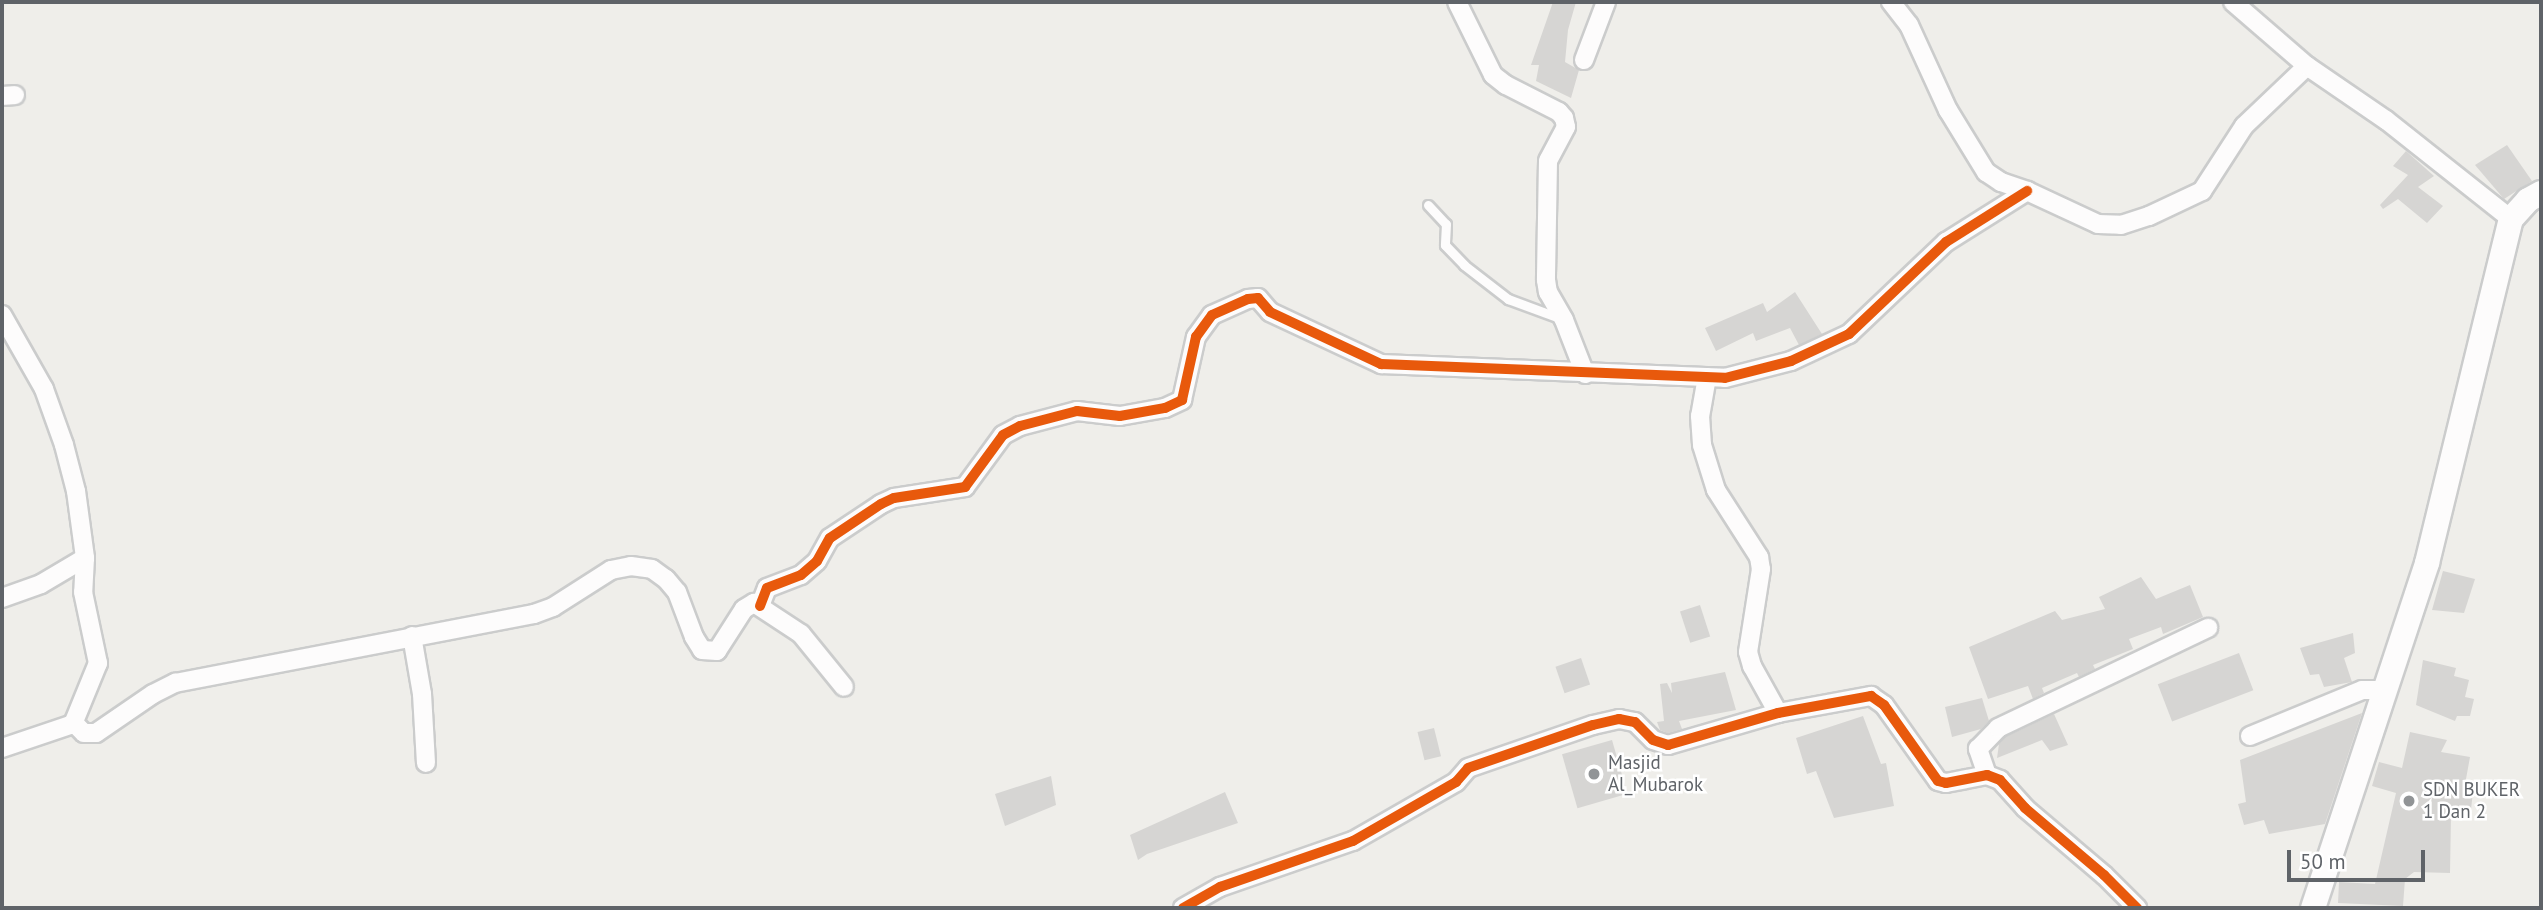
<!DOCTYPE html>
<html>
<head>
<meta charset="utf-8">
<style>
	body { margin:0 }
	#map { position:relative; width:2543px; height:910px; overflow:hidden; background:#efeeea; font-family:"PT Sans",sans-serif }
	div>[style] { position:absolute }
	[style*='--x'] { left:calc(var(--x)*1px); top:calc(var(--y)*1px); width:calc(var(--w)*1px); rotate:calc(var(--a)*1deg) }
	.building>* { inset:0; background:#d6d5d3; transform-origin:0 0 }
	.roads { filter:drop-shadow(2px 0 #cbcccc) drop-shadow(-2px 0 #cbcccc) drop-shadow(0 2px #cbcccc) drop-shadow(0 -2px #cbcccc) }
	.lane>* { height:9px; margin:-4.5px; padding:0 4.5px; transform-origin:4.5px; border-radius:4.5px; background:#fdfcfc }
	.street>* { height:18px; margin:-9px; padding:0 9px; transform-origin:9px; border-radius:9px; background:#fdfcfc }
	.secondary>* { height:24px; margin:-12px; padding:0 12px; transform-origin:12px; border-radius:12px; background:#fdfcfc }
	.cycleway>* { height:10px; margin:-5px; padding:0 5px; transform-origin:5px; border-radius:5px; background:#e8590c }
	.dots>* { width:19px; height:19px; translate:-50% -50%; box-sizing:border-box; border:4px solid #fff; border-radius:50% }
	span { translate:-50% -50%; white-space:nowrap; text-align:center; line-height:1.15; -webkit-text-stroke:5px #fff; paint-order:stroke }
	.poi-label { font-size:19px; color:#5f6368 }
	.left { translate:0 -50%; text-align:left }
	.frame { position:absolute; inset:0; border:4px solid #5f6368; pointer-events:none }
	.scale { position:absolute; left:2287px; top:850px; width:138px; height:32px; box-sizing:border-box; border:4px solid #5f6368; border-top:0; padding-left:9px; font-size:21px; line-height:24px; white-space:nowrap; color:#5f6368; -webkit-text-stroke:5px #fff; paint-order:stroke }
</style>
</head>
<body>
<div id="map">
	<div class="building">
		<i style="clip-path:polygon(1553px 2px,1576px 2px,1568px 30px,1565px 62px,1579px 70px,1571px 98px,1536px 81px,1539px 65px,1531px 65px)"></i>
		<i style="clip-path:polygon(2507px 145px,2532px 181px,2504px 199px,2475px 165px)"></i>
		<i style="clip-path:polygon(2406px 151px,2434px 176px,2418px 187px,2443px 206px,2427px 223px,2398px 199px,2383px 209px,2380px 205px,2408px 175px,2393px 166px)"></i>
		<i style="clip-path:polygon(1795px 292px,1822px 334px,1799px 345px,1790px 328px,1756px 341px,1753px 333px,1716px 351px,1705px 328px,1763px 303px,1767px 312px)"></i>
		<i style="clip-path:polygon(2443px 571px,2475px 579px,2464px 613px,2432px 610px)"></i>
		<i style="clip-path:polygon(2141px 577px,2156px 599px,2190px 585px,2203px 617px,2163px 634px,2161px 627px,2129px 639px,2133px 649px,2093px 665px,2095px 669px,2079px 677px,2077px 673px,2042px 688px,2044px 693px,2033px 699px,2028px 686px,1988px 699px,1969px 647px,2055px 611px,2062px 620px,2105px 609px,2099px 597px)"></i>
		<i style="left:1700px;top:605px;width:33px;height:21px;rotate:72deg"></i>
		<i style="clip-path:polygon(2353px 633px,2355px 653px,2344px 658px,2352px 682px,2324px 687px,2319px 674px,2310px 675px,2300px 648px)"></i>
		<i style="left:2239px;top:653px;width:40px;height:87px;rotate:69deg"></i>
		<i style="left:1581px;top:658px;width:28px;height:27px;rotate:71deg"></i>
		<i style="clip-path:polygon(2423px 660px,2456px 668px,2454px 676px,2469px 680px,2465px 697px,2474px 699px,2470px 716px,2457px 716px,2455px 721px,2416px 705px)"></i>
		<i style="clip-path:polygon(1725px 672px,1736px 710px,1679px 721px,1682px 729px,1668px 733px,1660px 730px,1657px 722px,1664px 721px,1660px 684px,1667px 683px,1672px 693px,1671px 683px)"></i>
		<i style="clip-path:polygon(1982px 698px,1989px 721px,1981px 729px,1952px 737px,1945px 707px)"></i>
		<i style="clip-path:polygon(2362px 713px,2325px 824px,2269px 834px,2264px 820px,2244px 825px,2238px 804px,2246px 802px,2240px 760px)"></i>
		<i style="clip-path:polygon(2054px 714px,2068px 745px,2050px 751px,2042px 740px,1997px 758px,1999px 744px,2005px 737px)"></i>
		<i style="clip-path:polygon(1863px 716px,1881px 764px,1886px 763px,1894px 806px,1834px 818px,1816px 771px,1807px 774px,1796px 738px)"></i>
		<i style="left:1434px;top:728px;width:29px;height:17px;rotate:76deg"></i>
		<i style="clip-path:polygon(2410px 732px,2447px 740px,2441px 752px,2470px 757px,2464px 790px,2473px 792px,2470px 818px,2451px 815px,2450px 873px,2414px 872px,2405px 879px,2403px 906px,2338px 903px,2339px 882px,2375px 884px,2396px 793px,2372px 786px,2379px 762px,2402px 768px)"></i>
		<i style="left:1612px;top:740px;width:56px;height:52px;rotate:74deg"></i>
		<i style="clip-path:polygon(1051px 776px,1056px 805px,1005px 826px,995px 794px)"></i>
		<i style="clip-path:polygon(1225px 792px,1238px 823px,1147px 854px,1138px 860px,1130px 835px)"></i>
	</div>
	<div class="roads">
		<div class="lane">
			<i style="--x:1428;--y:205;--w:26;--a:47"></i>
			<i style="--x:1446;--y:224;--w:21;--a:93"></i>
			<i style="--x:1445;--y:245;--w:28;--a:46"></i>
			<i style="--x:1464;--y:265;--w:56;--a:37.7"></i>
			<i style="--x:1508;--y:299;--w:58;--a:20.3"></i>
		</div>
		<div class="street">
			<i style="--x:1457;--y:2;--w:81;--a:63.7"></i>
			<i style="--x:1493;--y:75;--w:16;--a:38"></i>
			<i style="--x:1506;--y:85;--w:59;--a:27"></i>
			<i style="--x:1559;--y:112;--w:8;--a:50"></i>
			<i style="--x:1564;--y:118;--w:9;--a:77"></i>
			<i style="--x:1566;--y:127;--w:38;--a:118"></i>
			<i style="--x:1548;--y:161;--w:119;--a:91"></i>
			<i style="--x:1546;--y:280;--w:12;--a:81"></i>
			<i style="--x:1548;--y:292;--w:32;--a:60"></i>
			<i style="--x:1564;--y:320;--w:58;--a:68.7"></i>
			<i style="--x:1891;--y:2;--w:29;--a:52"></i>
			<i style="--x:1909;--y:25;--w:94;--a:65.4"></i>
			<i style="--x:1948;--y:110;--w:73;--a:58.5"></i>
			<i style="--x:1986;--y:172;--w:18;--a:34"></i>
			<i style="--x:2001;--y:182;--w:28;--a:19"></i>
			<i style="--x:2027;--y:191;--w:78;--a:24.9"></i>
			<i style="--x:2098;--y:224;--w:23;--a:2"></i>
			<i style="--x:2121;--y:225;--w:29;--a:-18"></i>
			<i style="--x:2149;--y:216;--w:59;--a:-25.3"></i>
			<i style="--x:2202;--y:191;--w:77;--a:-57.1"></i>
			<i style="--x:2244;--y:126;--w:87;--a:-43.6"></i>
			<i style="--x:2307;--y:66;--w:96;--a:34.4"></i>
			<i style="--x:2386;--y:120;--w:159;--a:38.4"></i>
			<i style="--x:2233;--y:2;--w:98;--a:40.9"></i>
			<i style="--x:1584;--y:60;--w:62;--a:-69.2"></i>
			<i style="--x:2;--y:96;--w:13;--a:-4"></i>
			<i style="--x:2;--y:315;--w:85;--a:60.4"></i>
			<i style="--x:44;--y:389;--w:59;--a:70.3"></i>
			<i style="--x:64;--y:445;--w:48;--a:75.4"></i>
			<i style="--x:76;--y:491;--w:68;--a:82.3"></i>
			<i style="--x:85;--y:558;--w:34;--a:93"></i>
			<i style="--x:83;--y:592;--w:73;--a:78.1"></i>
			<i style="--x:98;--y:663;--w:66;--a:112.3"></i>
			<i style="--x:1707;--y:377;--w:40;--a:100"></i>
			<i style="--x:1700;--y:416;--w:29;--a:86"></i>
			<i style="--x:1702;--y:445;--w:47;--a:72.7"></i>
			<i style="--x:1716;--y:490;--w:80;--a:57.3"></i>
			<i style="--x:1759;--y:557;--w:12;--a:81"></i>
			<i style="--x:1761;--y:569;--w:84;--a:98.9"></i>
			<i style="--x:1748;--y:652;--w:15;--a:74"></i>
			<i style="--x:1752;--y:666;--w:54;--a:61"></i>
			<i style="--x:2;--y:598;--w:41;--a:-19.7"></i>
			<i style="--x:41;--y:584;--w:51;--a:-30.6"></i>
			<i style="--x:760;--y:606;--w:19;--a:-69"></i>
			<i style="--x:767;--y:588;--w:36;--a:-21"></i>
			<i style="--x:801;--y:575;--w:21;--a:-41"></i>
			<i style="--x:817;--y:561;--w:26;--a:-61"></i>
			<i style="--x:830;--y:538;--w:61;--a:-33.7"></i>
			<i style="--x:881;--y:504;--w:14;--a:-25"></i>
			<i style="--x:894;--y:498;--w:72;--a:-8.8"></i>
			<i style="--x:965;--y:487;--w:64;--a:-53.8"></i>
			<i style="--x:1003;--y:435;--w:19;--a:-28"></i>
			<i style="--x:1020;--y:426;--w:59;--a:-14.7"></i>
			<i style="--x:1077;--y:411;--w:43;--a:6.6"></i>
			<i style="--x:1120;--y:416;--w:46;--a:-10.1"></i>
			<i style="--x:1165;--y:408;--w:19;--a:-25"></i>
			<i style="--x:1182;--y:400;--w:65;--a:-77.5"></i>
			<i style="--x:1196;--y:337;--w:27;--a:-54"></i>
			<i style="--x:1212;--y:315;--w:39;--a:-24"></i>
			<i style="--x:1248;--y:299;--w:10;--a:-6"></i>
			<i style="--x:1258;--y:298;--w:18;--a:49"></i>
			<i style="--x:1270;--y:312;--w:123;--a:25.1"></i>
			<i style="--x:1381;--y:364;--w:344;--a:2.3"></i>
			<i style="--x:1725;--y:378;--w:68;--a:-14.4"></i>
			<i style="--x:1791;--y:361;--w:64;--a:-25"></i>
			<i style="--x:1849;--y:334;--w:134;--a:-43.5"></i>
			<i style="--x:1946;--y:242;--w:96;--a:-32.2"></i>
			<i style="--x:412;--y:636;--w:59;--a:80.2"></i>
			<i style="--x:422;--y:694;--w:69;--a:86.7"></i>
			<i style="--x:2250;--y:736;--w:121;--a:-22.3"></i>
			<i style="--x:2362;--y:690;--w:23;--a:0"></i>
			<i style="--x:2;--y:748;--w:72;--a:-18.7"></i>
			<i style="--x:70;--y:725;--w:6;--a:0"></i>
			<i style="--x:76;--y:725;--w:11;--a:45"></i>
			<i style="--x:84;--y:733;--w:12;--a:0"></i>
			<i style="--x:96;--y:733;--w:69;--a:-34.4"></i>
			<i style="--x:153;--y:694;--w:25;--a:-27"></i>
			<i style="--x:175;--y:683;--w:366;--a:-10.9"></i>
			<i style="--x:534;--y:614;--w:20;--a:-20"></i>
			<i style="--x:553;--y:607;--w:69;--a:-32.5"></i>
			<i style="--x:611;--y:570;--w:20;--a:-11"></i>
			<i style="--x:631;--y:566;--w:21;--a:8"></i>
			<i style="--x:652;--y:569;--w:17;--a:36"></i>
			<i style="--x:666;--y:579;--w:17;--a:50"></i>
			<i style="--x:677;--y:592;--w:48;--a:69.3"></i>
			<i style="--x:694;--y:637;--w:15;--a:58"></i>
			<i style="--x:702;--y:650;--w:15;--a:4"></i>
			<i style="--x:717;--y:651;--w:50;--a:-57.3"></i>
			<i style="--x:744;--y:609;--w:12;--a:-31"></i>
			<i style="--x:754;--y:603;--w:56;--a:33.4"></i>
			<i style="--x:801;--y:634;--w:68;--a:50.9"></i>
			<i style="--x:1987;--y:775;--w:28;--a:-109"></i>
			<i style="--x:1978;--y:749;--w:29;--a:-46"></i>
			<i style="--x:1998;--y:728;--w:233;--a:-25.5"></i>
			<i style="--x:1183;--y:908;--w:43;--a:-29.6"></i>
			<i style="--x:1220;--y:887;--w:141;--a:-19.1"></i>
			<i style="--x:1353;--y:841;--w:119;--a:-29.8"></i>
			<i style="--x:1456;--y:782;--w:18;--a:-49"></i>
			<i style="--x:1468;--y:768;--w:132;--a:-19"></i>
			<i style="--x:1593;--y:725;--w:27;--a:-13"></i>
			<i style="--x:1619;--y:719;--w:16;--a:11"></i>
			<i style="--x:1635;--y:722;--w:25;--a:45"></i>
			<i style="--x:1653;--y:740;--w:16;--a:18"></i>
			<i style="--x:1668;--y:745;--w:115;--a:-16.2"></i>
			<i style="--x:1778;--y:713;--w:95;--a:-10.4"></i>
			<i style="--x:1871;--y:696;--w:16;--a:35"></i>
			<i style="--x:1884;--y:705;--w:93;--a:54.6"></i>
			<i style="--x:1938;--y:781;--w:8;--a:14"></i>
			<i style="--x:1946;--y:783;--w:42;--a:-11"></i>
			<i style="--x:1987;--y:775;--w:14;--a:21"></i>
			<i style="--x:2000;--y:780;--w:38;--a:48"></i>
			<i style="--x:2025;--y:808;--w:104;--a:40.3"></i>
			<i style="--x:2104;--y:875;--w:47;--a:45"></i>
		</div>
		<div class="secondary">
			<i style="--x:2313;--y:908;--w:363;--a:-71.7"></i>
			<i style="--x:2427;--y:563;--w:354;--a:-76.3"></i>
			<i style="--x:2511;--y:219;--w:25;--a:-48"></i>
			<i style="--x:2528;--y:200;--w:15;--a:-28"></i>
		</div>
	</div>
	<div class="cycleway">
		<i style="--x:760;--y:606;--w:19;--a:-69"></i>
		<i style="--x:767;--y:588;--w:36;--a:-21"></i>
		<i style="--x:801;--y:575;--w:21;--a:-41"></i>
		<i style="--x:817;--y:561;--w:26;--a:-61"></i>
		<i style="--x:830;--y:538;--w:61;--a:-33.7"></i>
		<i style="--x:881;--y:504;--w:14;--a:-25"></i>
		<i style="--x:894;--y:498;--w:72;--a:-8.8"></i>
		<i style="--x:965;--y:487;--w:64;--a:-53.8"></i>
		<i style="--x:1003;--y:435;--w:19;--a:-28"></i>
		<i style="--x:1020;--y:426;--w:59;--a:-14.7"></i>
		<i style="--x:1077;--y:411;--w:43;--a:6.6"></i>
		<i style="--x:1120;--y:416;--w:46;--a:-10.1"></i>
		<i style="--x:1165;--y:408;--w:19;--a:-25"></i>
		<i style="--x:1182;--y:400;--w:65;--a:-77.5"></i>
		<i style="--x:1196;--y:337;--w:27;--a:-54"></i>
		<i style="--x:1212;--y:315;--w:39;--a:-24"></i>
		<i style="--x:1248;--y:299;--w:10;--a:-6"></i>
		<i style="--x:1258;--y:298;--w:18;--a:49"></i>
		<i style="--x:1270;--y:312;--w:123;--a:25.1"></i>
		<i style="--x:1381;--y:364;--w:344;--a:2.3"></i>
		<i style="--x:1725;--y:378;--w:68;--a:-14.4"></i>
		<i style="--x:1791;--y:361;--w:64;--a:-25"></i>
		<i style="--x:1849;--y:334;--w:134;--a:-43.5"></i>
		<i style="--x:1946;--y:242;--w:96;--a:-32.2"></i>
		<i style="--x:1183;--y:908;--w:43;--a:-29.6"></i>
		<i style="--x:1220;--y:887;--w:141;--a:-19.1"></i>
		<i style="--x:1353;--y:841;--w:119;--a:-29.8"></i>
		<i style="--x:1456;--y:782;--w:18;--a:-49"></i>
		<i style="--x:1468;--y:768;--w:132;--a:-19"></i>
		<i style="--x:1593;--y:725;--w:27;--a:-13"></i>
		<i style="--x:1619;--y:719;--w:16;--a:11"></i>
		<i style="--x:1635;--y:722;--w:25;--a:45"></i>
		<i style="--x:1653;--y:740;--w:16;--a:18"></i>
		<i style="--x:1668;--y:745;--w:115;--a:-16.2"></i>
		<i style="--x:1778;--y:713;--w:95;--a:-10.4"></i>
		<i style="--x:1871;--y:696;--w:16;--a:35"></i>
		<i style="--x:1884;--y:705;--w:93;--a:54.6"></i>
		<i style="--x:1938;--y:781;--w:8;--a:14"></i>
		<i style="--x:1946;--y:783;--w:42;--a:-11"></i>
		<i style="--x:1987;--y:775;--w:14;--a:21"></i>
		<i style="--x:2000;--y:780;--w:38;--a:48"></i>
		<i style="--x:2025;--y:808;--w:104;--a:40.3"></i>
		<i style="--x:2104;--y:875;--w:47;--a:45"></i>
	</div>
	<div class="dots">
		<i style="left:1594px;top:774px;background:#919496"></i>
		<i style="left:2409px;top:801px;background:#919496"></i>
	</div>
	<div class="poi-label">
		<span class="left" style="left:1608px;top:774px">Masjid<br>Al_Mubarok</span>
		<span class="left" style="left:2423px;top:801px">SDN BUKER<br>1 Dan 2</span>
	</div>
	<div class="frame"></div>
	<div class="scale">50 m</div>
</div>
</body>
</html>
